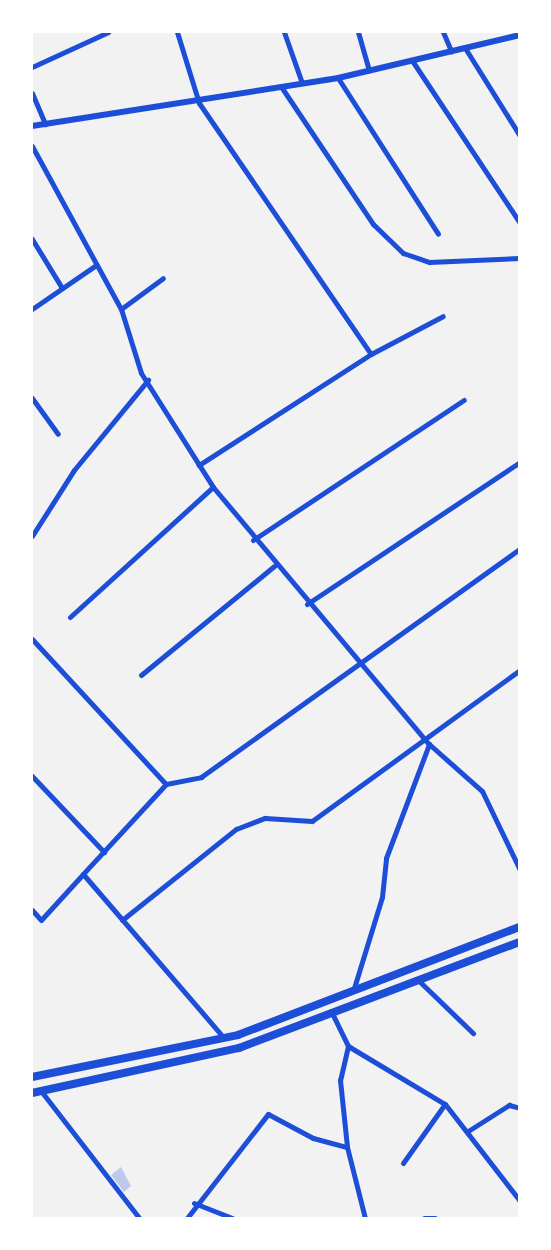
<!DOCTYPE html>
<html>
<head>
<meta charset="utf-8">
<style>
	body { margin:0 }
	#map { position:relative; width:551px; height:1250px; overflow:hidden; background:#f2f2f2; font-family:Mulish,sans-serif }
	div>[style] { position:absolute }
	[style*='--x'] { left:calc(var(--x)*1px); top:calc(var(--y)*1px); width:calc(var(--w)*1px); rotate:calc(var(--a)*1deg) }
	.building>* { inset:0; background:#bdc9ec }
	.minor>* { height:5px; margin:-2.5px; padding:0 2.5px; transform-origin:2.5px; border-radius:2.5px; background:#1d4ed8 }
	.tertiary>* { height:6px; margin:-3px; padding:0 3px; transform-origin:3px; border-radius:3px; background:#1d4ed8 }
	.primary>* { height:8px; margin:-4px; padding:0 4px; transform-origin:4px; border-radius:4px; background:#1d4ed8 }
	span { translate:-50% -50%; white-space:nowrap; text-align:center; line-height:1.15; -webkit-text-stroke:7px #fff; paint-order:stroke }
	.frame { position:absolute; inset:0; border:33px solid #fff; pointer-events:none }
</style>
</head>
<body>
<div id="map">
	<div class="building">
		<i style="clip-path:polygon(121px 1167px,131px 1186px,124px 1192px,111px 1175px)"></i>
	</div>
	<div class="minor">
		<i style="--x:177;--y:32;--w:74;--a:72.8"></i>
		<i style="--x:199;--y:103;--w:304;--a:55.6"></i>
		<i style="--x:371;--y:354;--w:205;--a:147.2"></i>
		<i style="--x:284;--y:32;--w:54;--a:70.6"></i>
		<i style="--x:358;--y:32;--w:40;--a:74"></i>
		<i style="--x:443;--y:32;--w:21;--a:67"></i>
		<i style="--x:465;--y:48;--w:104;--a:58"></i>
		<i style="--x:413;--y:62;--w:193;--a:56.4"></i>
		<i style="--x:32;--y:67;--w:84;--a:-24.7"></i>
		<i style="--x:338;--y:78;--w:185;--a:57.3"></i>
		<i style="--x:282;--y:88;--w:164;--a:56.2"></i>
		<i style="--x:373;--y:224;--w:42;--a:44"></i>
		<i style="--x:403;--y:253;--w:28;--a:19"></i>
		<i style="--x:429;--y:262;--w:91;--a:-2.5"></i>
		<i style="--x:32;--y:93;--w:34;--a:67"></i>
		<i style="--x:32;--y:146;--w:186;--a:61.4"></i>
		<i style="--x:121;--y:309;--w:67;--a:72.6"></i>
		<i style="--x:141;--y:373;--w:135;--a:57.7"></i>
		<i style="--x:213;--y:487;--w:336;--a:50"></i>
		<i style="--x:429;--y:744;--w:71;--a:41.6"></i>
		<i style="--x:482;--y:791;--w:88;--a:64.3"></i>
		<i style="--x:32;--y:239;--w:57;--a:58.5"></i>
		<i style="--x:32;--y:309;--w:78;--a:-34.5"></i>
		<i style="--x:121;--y:309;--w:52;--a:-36.4"></i>
		<i style="--x:371;--y:354;--w:81;--a:-27.8"></i>
		<i style="--x:32;--y:398;--w:44;--a:54.2"></i>
		<i style="--x:32;--y:536;--w:78;--a:-57.5"></i>
		<i style="--x:74;--y:470;--w:117;--a:-50.6"></i>
		<i style="--x:253;--y:540;--w:253;--a:-33.6"></i>
		<i style="--x:307;--y:604;--w:256;--a:-33.7"></i>
		<i style="--x:70;--y:617;--w:193;--a:-42.3"></i>
		<i style="--x:32;--y:639;--w:197;--a:47.3"></i>
		<i style="--x:166;--y:784;--w:122;--a:132.7"></i>
		<i style="--x:83;--y:874;--w:216;--a:49.3"></i>
		<i style="--x:141;--y:675;--w:172;--a:-39.3"></i>
		<i style="--x:32;--y:776;--w:105;--a:46.5"></i>
		<i style="--x:166;--y:784;--w:36;--a:-11"></i>
		<i style="--x:201;--y:777;--w:392;--a:-35.6"></i>
		<i style="--x:32;--y:910;--w:13;--a:48"></i>
		<i style="--x:41;--y:920;--w:62;--a:-47.6"></i>
		<i style="--x:122;--y:920;--w:146;--a:-38.6"></i>
		<i style="--x:236;--y:829;--w:31;--a:-21"></i>
		<i style="--x:265;--y:818;--w:47;--a:3.7"></i>
		<i style="--x:312;--y:821;--w:257;--a:-36"></i>
		<i style="--x:417;--y:979;--w:78;--a:44"></i>
		<i style="--x:354;--y:988;--w:95;--a:-72.9"></i>
		<i style="--x:382;--y:897;--w:39;--a:-84"></i>
		<i style="--x:386;--y:858;--w:122;--a:-69.3"></i>
		<i style="--x:331;--y:1011;--w:39;--a:64"></i>
		<i style="--x:348;--y:1046;--w:35;--a:103"></i>
		<i style="--x:340;--y:1080;--w:67;--a:84"></i>
		<i style="--x:347;--y:1147;--w:73;--a:75.8"></i>
		<i style="--x:348;--y:1046;--w:113;--a:30.9"></i>
		<i style="--x:445;--y:1104;--w:123;--a:52.3"></i>
		<i style="--x:41;--y:1091;--w:160;--a:52.3"></i>
		<i style="--x:468;--y:1131;--w:49;--a:-32.4"></i>
		<i style="--x:509;--y:1105;--w:11;--a:15"></i>
		<i style="--x:403;--y:1163;--w:72;--a:-54.6"></i>
		<i style="--x:194;--y:1203;--w:41;--a:21.5"></i>
		<i style="--x:187;--y:1218;--w:132;--a:-52.1"></i>
		<i style="--x:268;--y:1114;--w:51;--a:28.1"></i>
		<i style="--x:313;--y:1138;--w:35;--a:15"></i>
		<i style="--x:424;--y:1218;--w:11;--a:0"></i>
	</div>
	<div class="tertiary">
		<i style="--x:32;--y:126;--w:310;--a:-8.9"></i>
		<i style="--x:338;--y:78;--w:187;--a:-13.3"></i>
	</div>
	<div class="primary">
		<i style="--x:32;--y:1077;--w:210;--a:-11.5"></i>
		<i style="--x:238;--y:1035;--w:302;--a:-21"></i>
		<i style="--x:32;--y:1093;--w:212;--a:-12.3"></i>
		<i style="--x:239;--y:1048;--w:300;--a:-20.7"></i>
	</div>
	<div class="frame"></div>
</div>
</body>
</html>
